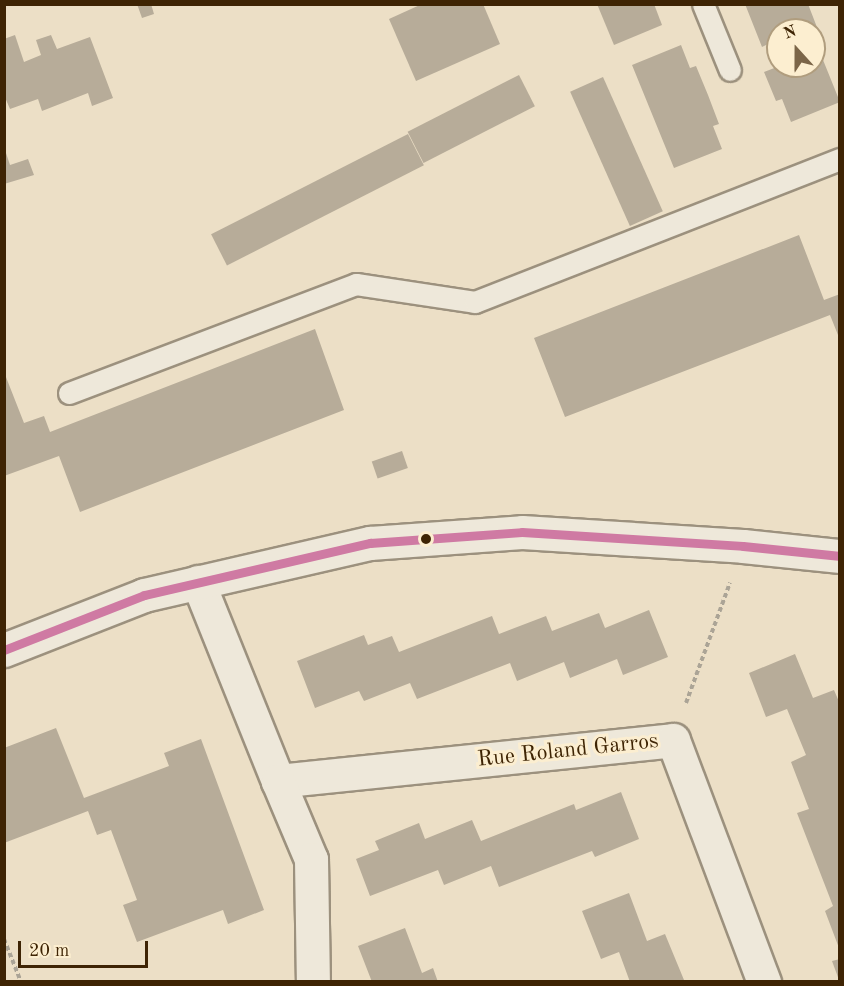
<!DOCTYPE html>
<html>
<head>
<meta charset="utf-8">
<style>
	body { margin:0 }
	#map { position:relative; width:844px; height:986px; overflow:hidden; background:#ecdfc6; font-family:"Old Standard TT",serif }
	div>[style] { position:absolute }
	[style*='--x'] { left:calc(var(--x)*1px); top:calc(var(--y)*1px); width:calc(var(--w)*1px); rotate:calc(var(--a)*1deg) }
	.building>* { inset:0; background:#b7ac99; transform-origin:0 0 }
	.path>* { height:4px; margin-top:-2px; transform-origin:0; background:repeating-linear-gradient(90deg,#aba496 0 4.5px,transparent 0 7.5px) }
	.roads { filter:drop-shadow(2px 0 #9c917e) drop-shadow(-2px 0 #9c917e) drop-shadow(0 2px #9c917e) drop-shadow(0 -2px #9c917e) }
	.service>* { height:21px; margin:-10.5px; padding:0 10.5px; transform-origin:10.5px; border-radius:10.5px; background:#eee8da }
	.minor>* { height:33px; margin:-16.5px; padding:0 16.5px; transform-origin:16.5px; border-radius:16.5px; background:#eee8da }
	.tertiary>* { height:33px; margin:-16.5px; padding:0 16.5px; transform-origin:16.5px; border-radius:16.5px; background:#eee8da }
	.bus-1>* { height:9px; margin:-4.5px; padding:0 4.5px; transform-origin:4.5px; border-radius:4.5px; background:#cf7aa3 }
	.dots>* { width:16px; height:16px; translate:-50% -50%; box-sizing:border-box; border:3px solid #fceed0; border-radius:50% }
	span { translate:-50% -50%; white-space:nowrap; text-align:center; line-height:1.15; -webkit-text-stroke:6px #fceed0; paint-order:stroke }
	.street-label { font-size:22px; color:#3e2404 }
	.frame { position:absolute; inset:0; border:6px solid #3e2404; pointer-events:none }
	.north { position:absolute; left:766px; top:18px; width:60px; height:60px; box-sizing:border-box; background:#fceed0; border:2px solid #b09d7e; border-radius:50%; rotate:339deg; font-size:16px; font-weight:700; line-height:24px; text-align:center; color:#3e2404 }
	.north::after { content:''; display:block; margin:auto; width:21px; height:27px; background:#7b6548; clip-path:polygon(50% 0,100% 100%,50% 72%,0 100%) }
	.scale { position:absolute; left:18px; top:941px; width:130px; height:27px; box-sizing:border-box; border:3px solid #3e2404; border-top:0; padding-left:8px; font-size:18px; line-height:21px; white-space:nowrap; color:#3e2404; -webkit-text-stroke:4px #fceed0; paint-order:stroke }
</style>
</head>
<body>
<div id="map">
	<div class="building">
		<i style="clip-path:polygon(137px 4px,151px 4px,154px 14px,142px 18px)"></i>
		<i style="clip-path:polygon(422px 4px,483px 4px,500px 44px,416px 81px,389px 19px)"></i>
		<i style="clip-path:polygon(597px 4px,654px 4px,662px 25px,614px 45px)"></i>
		<i style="clip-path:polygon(evenodd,745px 4px,808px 4px,825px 48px,819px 50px,840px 102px,791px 122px,782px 99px,776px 101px,764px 72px,777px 67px,768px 44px,762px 47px,745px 4px,778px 30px,814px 30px,814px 66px,778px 66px,778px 30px)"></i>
		<i style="clip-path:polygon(15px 35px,24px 62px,41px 55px,36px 40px,51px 35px,57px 49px,90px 37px,113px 98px,92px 106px,88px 93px,42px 111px,38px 99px,10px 109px,4px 95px,4px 39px)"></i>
		<i style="clip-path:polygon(681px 45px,690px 68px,696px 66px,708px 95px,719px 124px,713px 126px,722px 149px,674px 168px,632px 65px)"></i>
		<i style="left:519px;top:75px;width:35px;height:125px;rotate:63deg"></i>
		<i style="left:603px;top:77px;width:147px;height:36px;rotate:66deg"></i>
		<i style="left:408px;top:134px;width:35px;height:221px;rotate:63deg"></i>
		<i style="clip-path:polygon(5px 150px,10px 165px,28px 159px,34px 175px,4px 184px)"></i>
		<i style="clip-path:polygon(799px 235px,824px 300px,840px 294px,840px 340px,830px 315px,565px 417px,534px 338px)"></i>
		<i style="clip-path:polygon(315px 329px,344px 410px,80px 512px,59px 456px,4px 476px,4px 372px,24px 423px,44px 416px,50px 432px)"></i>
		<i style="left:402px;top:451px;width:18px;height:32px;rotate:71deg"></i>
		<i style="clip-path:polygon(649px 610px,668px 657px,623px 675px,617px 659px,570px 678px,564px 662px,517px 681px,510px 663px,417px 699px,410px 683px,364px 701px,359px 691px,315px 708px,297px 661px,364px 635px,368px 645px,392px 636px,399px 652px,492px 616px,499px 634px,546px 616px,552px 631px,599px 613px,605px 628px)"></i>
		<i style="clip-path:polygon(795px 654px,813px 698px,834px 690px,840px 704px,839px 948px,825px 911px,833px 906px,797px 813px,809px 809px,791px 762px,806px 755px,787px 709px,766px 717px,749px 673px)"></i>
		<i style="clip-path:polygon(56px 728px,84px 798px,169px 766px,164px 753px,201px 739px,264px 910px,228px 924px,223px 910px,137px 942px,123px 905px,137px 900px,111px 830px,97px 835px,88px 811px,4px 843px,4px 748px)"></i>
		<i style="clip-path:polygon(621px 792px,639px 839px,595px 857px,592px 851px,499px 887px,491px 866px,444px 885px,438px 870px,370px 896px,356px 859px,379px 850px,375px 841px,419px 823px,425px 839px,472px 820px,481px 841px,574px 804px,576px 810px)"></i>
		<i style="clip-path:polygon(629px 893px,647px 941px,665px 934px,684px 980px,630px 982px,619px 952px,601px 959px,582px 911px)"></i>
		<i style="clip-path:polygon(405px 928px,422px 973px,433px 968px,438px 982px,372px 982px,358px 946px)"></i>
		<i style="clip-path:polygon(840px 959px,840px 980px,839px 980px,832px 961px)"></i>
	</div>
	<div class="path">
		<i style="--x:686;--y:703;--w:128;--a:-69.9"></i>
		<i style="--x:4;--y:939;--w:46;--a:68.4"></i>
	</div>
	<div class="roads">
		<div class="service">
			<i style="--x:703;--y:4;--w:71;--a:67.8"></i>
			<i style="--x:69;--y:393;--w:307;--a:-20.8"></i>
			<i style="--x:356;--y:284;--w:120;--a:8.6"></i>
			<i style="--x:475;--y:302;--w:392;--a:-21.4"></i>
		</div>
		<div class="minor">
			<i style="--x:198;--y:582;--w:214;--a:68.1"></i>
			<i style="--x:278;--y:781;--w:397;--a:-5.9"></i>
			<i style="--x:673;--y:740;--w:259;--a:69.4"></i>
			<i style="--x:278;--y:781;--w:85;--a:67.1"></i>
			<i style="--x:311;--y:859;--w:123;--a:89.1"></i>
		</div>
		<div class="tertiary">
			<i style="--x:4;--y:650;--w:150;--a:-21.4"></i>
			<i style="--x:144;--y:595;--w:232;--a:-13"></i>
			<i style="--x:370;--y:543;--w:152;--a:-4.1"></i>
			<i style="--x:522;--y:532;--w:221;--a:3.6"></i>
			<i style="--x:743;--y:546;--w:98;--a:5.9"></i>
		</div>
	</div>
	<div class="bus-1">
		<i style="--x:4;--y:650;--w:150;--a:-21.4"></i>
		<i style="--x:144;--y:595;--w:232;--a:-13"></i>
		<i style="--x:370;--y:543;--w:152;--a:-4.1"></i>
		<i style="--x:522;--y:532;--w:221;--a:3.6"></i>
		<i style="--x:743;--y:546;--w:98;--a:5.9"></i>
	</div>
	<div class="dots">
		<i style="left:426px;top:539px;background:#3e2404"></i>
	</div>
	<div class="street-label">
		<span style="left:568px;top:751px;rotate:-6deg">Rue Roland Garros</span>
	</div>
	<div class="frame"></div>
	<div class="north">N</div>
	<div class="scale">20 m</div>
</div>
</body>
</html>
